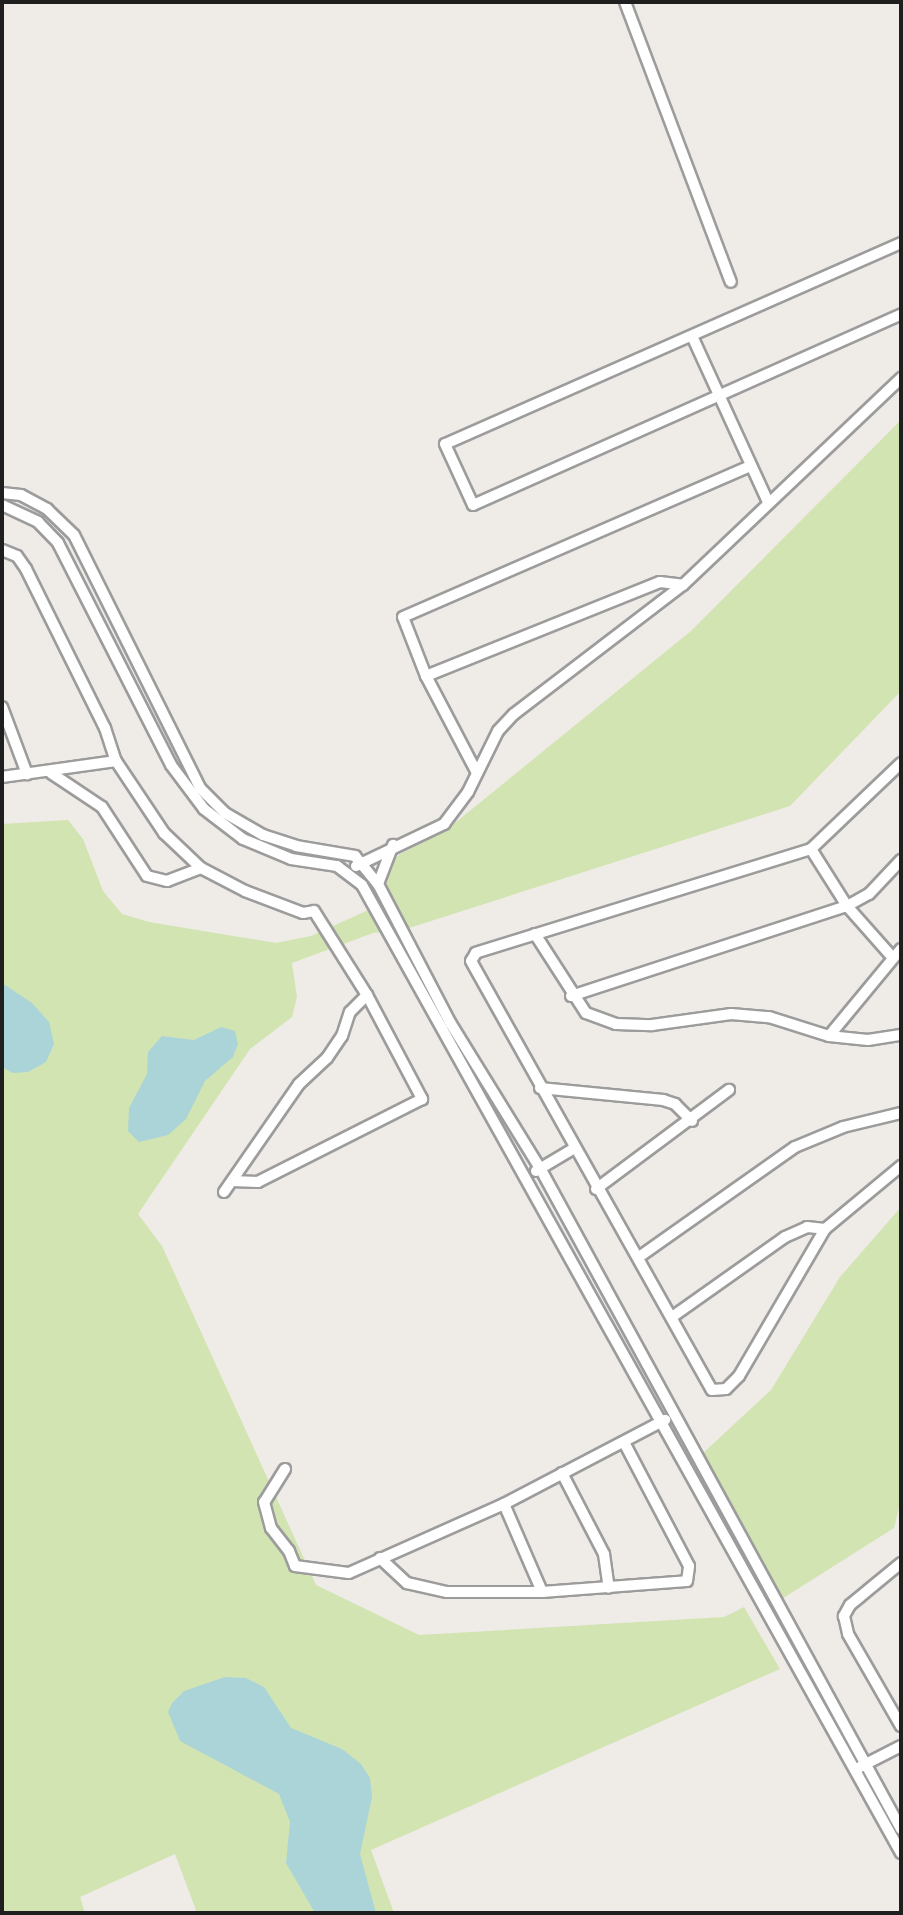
<!DOCTYPE html>
<html>
<head>
<meta charset="utf-8">
<style>
	body { margin:0 }
	#map { position:relative; width:903px; height:1915px; overflow:hidden; background:#efebe6; font-family:Helvetica,sans-serif }
	div>[style] { position:absolute }
	[style*='--x'] { left:calc(var(--x)*1px); top:calc(var(--y)*1px); width:calc(var(--w)*1px); rotate:calc(var(--a)*1deg) }
	.grass>* { inset:0; background:#d2e4b1 }
	.water>* { inset:0; background:#abd4d8 }
	.roads { filter:drop-shadow(2px 0 #9c9c9c) drop-shadow(-2px 0 #9c9c9c) drop-shadow(0 2px #9c9c9c) drop-shadow(0 -2px #9c9c9c) }
	.street>* { height:10px; margin:-5px; padding:0 5px; transform-origin:5px; border-radius:5px; background:#fff }
	span { translate:-50% -50%; white-space:nowrap; text-align:center; line-height:1.15; -webkit-text-stroke:6px #fff; paint-order:stroke }
	.frame { position:absolute; inset:0; border:4px solid #1f1f1f; pointer-events:none }
</style>
</head>
<body>
<div id="map">
	<div class="grass">
		<i style="clip-path:polygon(901px 420px,901px 691px,790px 806px,406px 929px,373px 933px,292px 963px,297px 997px,292px 1017px,250px 1049px,138px 1214px,162px 1246px,316px 1585px,419px 1635px,724px 1617px,744px 1607px,780px 1669px,371px 1850px,394px 1913px,197px 1913px,175px 1854px,80px 1897px,85px 1913px,2px 1913px,2px 824px,68px 820px,83px 839px,103px 891px,122px 914px,149px 922px,276px 943px,311px 936px,364px 912px,389px 899px,384px 869px,400px 854px,445px 831px,691px 631px)"></i>
		<i style="clip-path:polygon(901px 1207px,901px 1500px,894px 1528px,780px 1600px,701px 1455px,771px 1390px,840px 1277px)"></i>
	</div>
	<div class="water">
		<i style="clip-path:polygon(2px 983px,32px 1003px,49px 1022px,54px 1044px,46px 1062px,28px 1072px,13px 1073px,2px 1067px)"></i>
		<i style="clip-path:polygon(221px 1027px,235px 1031px,238px 1044px,233px 1057px,205px 1081px,186px 1119px,168px 1135px,139px 1142px,128px 1131px,129px 1108px,147px 1074px,148px 1052px,162px 1036px,194px 1040px)"></i>
		<i style="clip-path:polygon(225px 1677px,246px 1678px,264px 1687px,291px 1728px,342px 1749px,361px 1764px,370px 1778px,372px 1797px,360px 1854px,376px 1913px,315px 1913px,286px 1863px,290px 1822px,279px 1794px,180px 1741px,168px 1712px,172px 1703px,184px 1691px)"></i>
	</div>
	<div class="roads">
		<div class="street">
			<i style="--x:625;--y:2;--w:299;--a:69.3"></i>
			<i style="--x:901;--y:243;--w:498;--a:156.2"></i>
			<i style="--x:445;--y:444;--w:67;--a:65.3"></i>
			<i style="--x:473;--y:505;--w:469;--a:-24"></i>
			<i style="--x:692;--y:336;--w:183;--a:65.4"></i>
			<i style="--x:2;--y:493;--w:19;--a:6"></i>
			<i style="--x:21;--y:495;--w:30;--a:28"></i>
			<i style="--x:47;--y:509;--w:37;--a:44"></i>
			<i style="--x:74;--y:535;--w:283;--a:63.5"></i>
			<i style="--x:200;--y:788;--w:35;--a:45"></i>
			<i style="--x:225;--y:813;--w:44;--a:30.1"></i>
			<i style="--x:263;--y:835;--w:35;--a:18"></i>
			<i style="--x:296;--y:846;--w:60;--a:9.6"></i>
			<i style="--x:355;--y:856;--w:36;--a:51"></i>
			<i style="--x:378;--y:884;--w:158;--a:62.5"></i>
			<i style="--x:451;--y:1024;--w:169;--a:58.3"></i>
			<i style="--x:540;--y:1168;--w:753;--a:61.36"></i>
			<i style="--x:2;--y:505;--w:40;--a:25"></i>
			<i style="--x:38;--y:522;--w:29;--a:46"></i>
			<i style="--x:58;--y:543;--w:249;--a:63"></i>
			<i style="--x:171;--y:765;--w:55;--a:53.1"></i>
			<i style="--x:204;--y:809;--w:49;--a:37.6"></i>
			<i style="--x:243;--y:839;--w:52;--a:22.6"></i>
			<i style="--x:291;--y:859;--w:47;--a:8.7"></i>
			<i style="--x:337;--y:866;--w:31;--a:37"></i>
			<i style="--x:362;--y:885;--w:1108;--a:60.89"></i>
			<i style="--x:2;--y:550;--w:16;--a:22"></i>
			<i style="--x:17;--y:556;--w:16;--a:55"></i>
			<i style="--x:26;--y:569;--w:178;--a:63.6"></i>
			<i style="--x:105;--y:728;--w:35;--a:72"></i>
			<i style="--x:116;--y:761;--w:87;--a:56.3"></i>
			<i style="--x:164;--y:833;--w:51;--a:43.4"></i>
			<i style="--x:201;--y:868;--w:50;--a:27.6"></i>
			<i style="--x:245;--y:891;--w:62;--a:20.8"></i>
			<i style="--x:303;--y:913;--w:11;--a:-10"></i>
			<i style="--x:314;--y:911;--w:99;--a:57.8"></i>
			<i style="--x:367;--y:995;--w:118;--a:62.1"></i>
			<i style="--x:422;--y:1099;--w:184;--a:153.2"></i>
			<i style="--x:258;--y:1182;--w:26;--a:-178"></i>
			<i style="--x:426;--y:676;--w:252;--a:-21.9"></i>
			<i style="--x:660;--y:582;--w:23;--a:7"></i>
			<i style="--x:2;--y:707;--w:72;--a:69.5"></i>
			<i style="--x:901;--y:763;--w:124;--a:136.3"></i>
			<i style="--x:811;--y:849;--w:351;--a:162.8"></i>
			<i style="--x:476;--y:953;--w:9;--a:122"></i>
			<i style="--x:471;--y:961;--w:492;--a:60.7"></i>
			<i style="--x:712;--y:1390;--w:14;--a:-4"></i>
			<i style="--x:726;--y:1389;--w:18;--a:-45"></i>
			<i style="--x:739;--y:1376;--w:170;--a:-59.7"></i>
			<i style="--x:825;--y:1229;--w:99;--a:-39.7"></i>
			<i style="--x:51;--y:773;--w:61;--a:33.7"></i>
			<i style="--x:102;--y:807;--w:82;--a:56.9"></i>
			<i style="--x:147;--y:876;--w:21;--a:14"></i>
			<i style="--x:167;--y:881;--w:36;--a:-21"></i>
			<i style="--x:477;--y:773;--w:110;--a:-117.7"></i>
			<i style="--x:426;--y:676;--w:63;--a:-111.3"></i>
			<i style="--x:403;--y:617;--w:379;--a:-23.5"></i>
			<i style="--x:2;--y:777;--w:115;--a:-8"></i>
			<i style="--x:811;--y:849;--w:67;--a:57.7"></i>
			<i style="--x:847;--y:906;--w:69;--a:48.5"></i>
			<i style="--x:356;--y:866;--w:98;--a:-25.5"></i>
			<i style="--x:444;--y:824;--w:40;--a:-53"></i>
			<i style="--x:468;--y:792;--w:68;--a:-63.8"></i>
			<i style="--x:498;--y:731;--w:23;--a:-47"></i>
			<i style="--x:514;--y:714;--w:213;--a:-37.4"></i>
			<i style="--x:683;--y:585;--w:301;--a:-43.5"></i>
			<i style="--x:378;--y:884;--w:42;--a:-69"></i>
			<i style="--x:535;--y:934;--w:94;--a:57.2"></i>
			<i style="--x:586;--y:1013;--w:32;--a:20"></i>
			<i style="--x:616;--y:1024;--w:36;--a:2"></i>
			<i style="--x:652;--y:1025;--w:80;--a:-7.9"></i>
			<i style="--x:731;--y:1014;--w:38;--a:5"></i>
			<i style="--x:769;--y:1017;--w:63;--a:17.6"></i>
			<i style="--x:829;--y:1036;--w:39;--a:6"></i>
			<i style="--x:868;--y:1040;--w:33;--a:-9"></i>
			<i style="--x:571;--y:996;--w:290;--a:-18.1"></i>
			<i style="--x:847;--y:906;--w:25;--a:-29"></i>
			<i style="--x:869;--y:894;--w:47;--a:-46.7"></i>
			<i style="--x:829;--y:1036;--w:113;--a:-50.4"></i>
			<i style="--x:540;--y:1088;--w:124;--a:5.6"></i>
			<i style="--x:663;--y:1100;--w:13;--a:18"></i>
			<i style="--x:675;--y:1104;--w:24;--a:45"></i>
			<i style="--x:536;--y:1171;--w:43;--a:-30.7"></i>
			<i style="--x:596;--y:1189;--w:166;--a:-36.7"></i>
			<i style="--x:224;--y:1192;--w:131;--a:-55.2"></i>
			<i style="--x:299;--y:1084;--w:38;--a:-43"></i>
			<i style="--x:327;--y:1058;--w:27;--a:-56"></i>
			<i style="--x:342;--y:1036;--w:25;--a:-72"></i>
			<i style="--x:350;--y:1012;--w:24;--a:-45"></i>
			<i style="--x:639;--y:1257;--w:191;--a:-35.2"></i>
			<i style="--x:795;--y:1147;--w:52;--a:-22.6"></i>
			<i style="--x:843;--y:1127;--w:60;--a:-13.6"></i>
			<i style="--x:672;--y:1317;--w:138;--a:-35.3"></i>
			<i style="--x:785;--y:1237;--w:24;--a:-24"></i>
			<i style="--x:807;--y:1227;--w:18;--a:6"></i>
			<i style="--x:285;--y:1469;--w:39;--a:122"></i>
			<i style="--x:264;--y:1502;--w:27;--a:75"></i>
			<i style="--x:271;--y:1528;--w:29;--a:52"></i>
			<i style="--x:289;--y:1551;--w:16;--a:68"></i>
			<i style="--x:295;--y:1566;--w:54;--a:7.4"></i>
			<i style="--x:349;--y:1573;--w:170;--a:-24"></i>
			<i style="--x:504;--y:1504;--w:182;--a:-27.6"></i>
			<i style="--x:562;--y:1473;--w:91;--a:62.6"></i>
			<i style="--x:604;--y:1554;--w:34;--a:82"></i>
			<i style="--x:504;--y:1504;--w:96;--a:66.6"></i>
			<i style="--x:380;--y:1558;--w:37;--a:43"></i>
			<i style="--x:407;--y:1583;--w:41;--a:12.7"></i>
			<i style="--x:447;--y:1592;--w:95;--a:0"></i>
			<i style="--x:542;--y:1592;--w:145;--a:-4.3"></i>
			<i style="--x:687;--y:1581;--w:15;--a:-82"></i>
			<i style="--x:689;--y:1566;--w:138;--a:-117.7"></i>
			<i style="--x:901;--y:1563;--w:66;--a:140.5"></i>
			<i style="--x:850;--y:1605;--w:13;--a:119"></i>
			<i style="--x:844;--y:1616;--w:18;--a:77"></i>
			<i style="--x:848;--y:1634;--w:106;--a:60.1"></i>
			<i style="--x:860;--y:1767;--w:46;--a:-27.1"></i>
		</div>
	</div>
	<div class="frame"></div>
</div>
</body>
</html>
